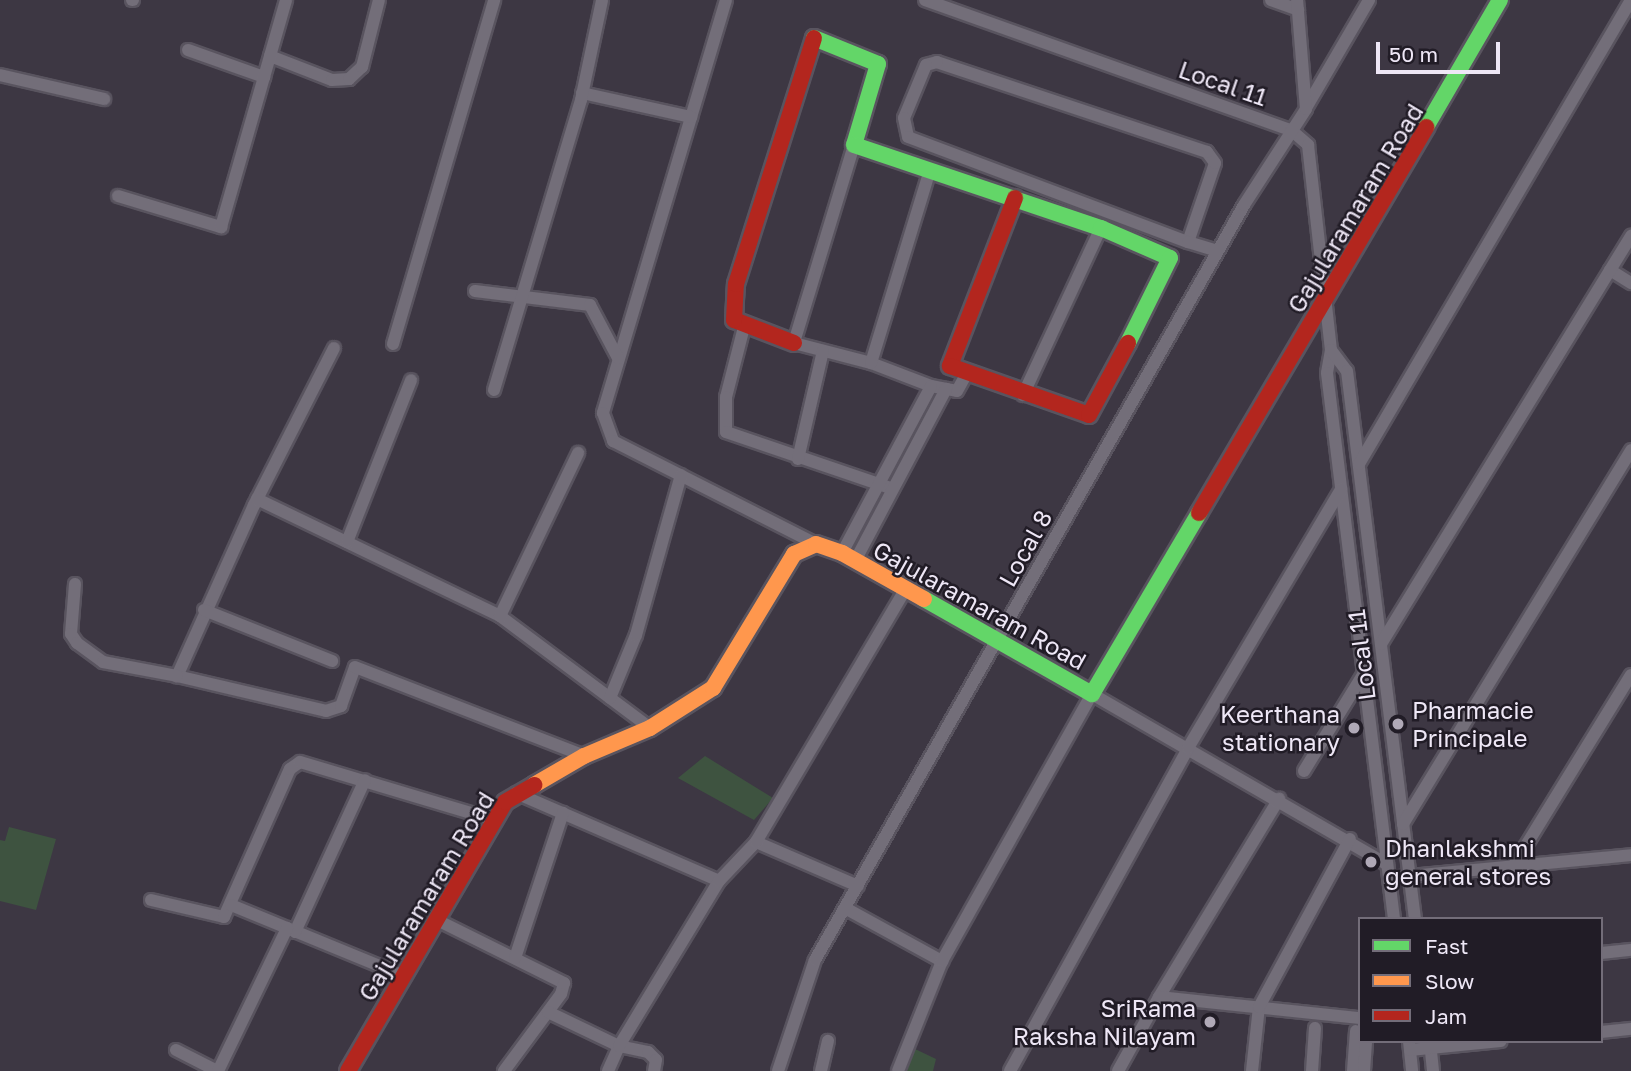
<!DOCTYPE html>
<html>
<head>
<meta charset="utf-8">
<style>
	body { margin:0 }
	#map { position:relative; width:1631px; height:1071px; overflow:hidden; background:#3d3743; font-family:"Golos Text",sans-serif }
	div>[style] { position:absolute }
	[style*='--x'] { left:calc(var(--x)*1px); top:calc(var(--y)*1px); width:calc(var(--w)*1px); rotate:calc(var(--a)*1deg) }
	.green>* { inset:0; background:#3e5340 }
	.roads { filter:drop-shadow(2px 0 #59545f) drop-shadow(-2px 0 #59545f) drop-shadow(0 2px #59545f) drop-shadow(0 -2px #59545f) }
	.street>* { height:12px; margin:-6px; padding:0 6px; transform-origin:6px; border-radius:6px; background:#736e79 }
	.fast>* { height:16px; margin:-8px; padding:0 8px; transform-origin:8px; border-radius:8px; background:#63d668 }
	.slow>* { height:16px; margin:-8px; padding:0 8px; transform-origin:8px; border-radius:8px; background:#ff974d }
	.jam>* { height:16px; margin:-8px; padding:0 8px; transform-origin:8px; border-radius:8px; background:#b3261e }
	.dots>* { width:19px; height:19px; translate:-50% -50%; box-sizing:border-box; border:4px solid #211c26; border-radius:50% }
	span { translate:-50% -50%; white-space:nowrap; text-align:center; line-height:1.15; -webkit-text-stroke:5px #211c26; paint-order:stroke }
	.street-label { font-size:24px; color:#eee7f6 }
	.poi-label { font-size:24px; color:#eee7f6 }
	.left { translate:0 -50%; text-align:left }
	.right { translate:-100% -50%; text-align:right }
	.legend { position:absolute; left:1358px; top:917px; width:245px; height:126px; box-sizing:border-box; background:#211c26; border:2px solid #736d79; margin:0; padding:9px 12px; list-style:none; font-size:21px; color:#eee7f6 }
	.legend li { display:flex; align-items:center; gap:14px; height:35px }
	.legend b { width:35px; border:2px solid #736d79 }
	.scale { position:absolute; left:1376px; top:42px; width:124px; height:32px; box-sizing:border-box; border:4px solid #eee7f6; border-top:0; padding-left:9px; font-size:21px; line-height:24px; white-space:nowrap; color:#eee7f6; -webkit-text-stroke:5px #211c26; paint-order:stroke }
</style>
</head>
<body>
<div id="map">
	<div class="green">
		<i style="clip-path:polygon(705px 756px,773px 798px,754px 820px,678px 778px)"></i>
		<i style="clip-path:polygon(9px 827px,56px 839px,36px 910px,0 901px,0 840px,5px 841px)"></i>
		<i style="clip-path:polygon(913px 1048px,936px 1059px,933px 1071px,906px 1071px)"></i>
	</div>
	<div class="roads">
		<div class="street">
			<i style="--x:132;--y:0;--w:1;--a:0"></i>
			<i style="--x:726;--y:0;--w:431;--a:106.6"></i>
			<i style="--x:603;--y:413;--w:30;--a:70"></i>
			<i style="--x:613;--y:441;--w:228;--a:26.9"></i>
			<i style="--x:925;--y:0;--w:388;--a:19.6"></i>
			<i style="--x:1291;--y:130;--w:23;--a:41"></i>
			<i style="--x:1308;--y:145;--w:206;--a:83.6"></i>
			<i style="--x:1331;--y:350;--w:23;--a:100"></i>
			<i style="--x:1327;--y:373;--w:550;--a:83"></i>
			<i style="--x:1271;--y:0;--w:29;--a:20"></i>
			<i style="--x:188;--y:50;--w:81;--a:19.6"></i>
			<i style="--x:270;--y:56;--w:66;--a:21.2"></i>
			<i style="--x:332;--y:80;--w:17;--a:-3"></i>
			<i style="--x:349;--y:79;--w:18;--a:-43"></i>
			<i style="--x:362;--y:67;--w:69;--a:-75.8"></i>
			<i style="--x:0;--y:75;--w:107;--a:13"></i>
			<i style="--x:582;--y:93;--w:112;--a:12.4"></i>
			<i style="--x:1306;--y:108;--w:125;--a:-59.7"></i>
			<i style="--x:854;--y:145;--w:207;--a:106.9"></i>
			<i style="--x:794;--y:343;--w:80;--a:14.6"></i>
			<i style="--x:871;--y:363;--w:64;--a:21"></i>
			<i style="--x:931;--y:386;--w:26;--a:11"></i>
			<i style="--x:957;--y:391;--w:21;--a:-61"></i>
			<i style="--x:118;--y:196;--w:108;--a:16.8"></i>
			<i style="--x:221;--y:227;--w:236;--a:-74"></i>
			<i style="--x:1188;--y:242;--w:83;--a:-71.1"></i>
			<i style="--x:1215;--y:163;--w:14;--a:-126"></i>
			<i style="--x:1207;--y:152;--w:285;--a:-161.6"></i>
			<i style="--x:937;--y:62;--w:11;--a:165"></i>
			<i style="--x:926;--y:65;--w:57;--a:112.5"></i>
			<i style="--x:904;--y:118;--w:19;--a:78"></i>
			<i style="--x:908;--y:137;--w:299;--a:20.6"></i>
			<i style="--x:1188;--y:242;--w:30;--a:17"></i>
			<i style="--x:1610;--y:270;--w:25;--a:32"></i>
			<i style="--x:475;--y:291;--w:116;--a:6.9"></i>
			<i style="--x:590;--y:305;--w:60;--a:62.2"></i>
			<i style="--x:744;--y:327;--w:72;--a:104.4"></i>
			<i style="--x:726;--y:397;--w:35;--a:90"></i>
			<i style="--x:726;--y:432;--w:176;--a:18.8"></i>
			<i style="--x:393;--y:344;--w:359;--a:-73.6"></i>
			<i style="--x:334;--y:348;--w:176;--a:117"></i>
			<i style="--x:254;--y:505;--w:188;--a:114.2"></i>
			<i style="--x:177;--y:676;--w:153;--a:13.2"></i>
			<i style="--x:326;--y:711;--w:16;--a:-18"></i>
			<i style="--x:341;--y:706;--w:41;--a:-70.3"></i>
			<i style="--x:355;--y:667;--w:246;--a:21.2"></i>
			<i style="--x:1331;--y:350;--w:26;--a:53"></i>
			<i style="--x:1347;--y:371;--w:552;--a:82.93"></i>
			<i style="--x:871;--y:363;--w:202;--a:-73"></i>
			<i style="--x:494;--y:390;--w:303;--a:-73.3"></i>
			<i style="--x:581;--y:100;--w:102;--a:-78.1"></i>
			<i style="--x:1023;--y:395;--w:184;--a:-65"></i>
			<i style="--x:798;--y:459;--w:111;--a:-77"></i>
			<i style="--x:1359;--y:464;--w:538;--a:-59.62"></i>
			<i style="--x:257;--y:499;--w:270;--a:25.7"></i>
			<i style="--x:500;--y:616;--w:187;--a:36.7"></i>
			<i style="--x:347;--y:542;--w:174;--a:-68.4"></i>
			<i style="--x:842;--y:553;--w:189;--a:-61.9"></i>
			<i style="--x:855;--y:561;--w:195;--a:-62.1"></i>
			<i style="--x:75;--y:584;--w:50;--a:94.6"></i>
			<i style="--x:71;--y:634;--w:11;--a:56"></i>
			<i style="--x:77;--y:643;--w:32;--a:36"></i>
			<i style="--x:103;--y:662;--w:75;--a:10.7"></i>
			<i style="--x:204;--y:610;--w:138;--a:21.7"></i>
			<i style="--x:500;--y:616;--w:181;--a:-64.4"></i>
			<i style="--x:1381;--y:644;--w:479;--a:-58.5"></i>
			<i style="--x:610;--y:698;--w:68;--a:-67.6"></i>
			<i style="--x:636;--y:635;--w:166;--a:-74.3"></i>
			<i style="--x:1304;--y:771;--w:115;--a:-58.5"></i>
			<i style="--x:516;--y:793;--w:221;--a:23.4"></i>
			<i style="--x:1403;--y:824;--w:438;--a:-58.6"></i>
			<i style="--x:756;--y:842;--w:111;--a:23.3"></i>
			<i style="--x:1514;--y:865;--w:223;--a:-58.4"></i>
			<i style="--x:1389;--y:878;--w:243;--a:-5.4"></i>
			<i style="--x:151;--y:900;--w:75;--a:13.1"></i>
			<i style="--x:224;--y:917;--w:162;--a:-66"></i>
			<i style="--x:290;--y:769;--w:12;--a:-35"></i>
			<i style="--x:300;--y:762;--w:202;--a:16.6"></i>
			<i style="--x:231;--y:905;--w:187;--a:22.3"></i>
			<i style="--x:845;--y:908;--w:111;--a:28.7"></i>
			<i style="--x:437;--y:920;--w:142;--a:26.4"></i>
			<i style="--x:564;--y:983;--w:11;--a:105"></i>
			<i style="--x:561;--y:994;--w:96;--a:126.5"></i>
			<i style="--x:295;--y:932;--w:167;--a:-65.3"></i>
			<i style="--x:1601;--y:953;--w:30;--a:-6"></i>
			<i style="--x:515;--y:958;--w:153;--a:-71.7"></i>
			<i style="--x:1159;--y:997;--w:232;--a:-58.8"></i>
			<i style="--x:548;--y:1012;--w:79;--a:25.6"></i>
			<i style="--x:619;--y:1046;--w:30;--a:12"></i>
			<i style="--x:648;--y:1052;--w:11;--a:45"></i>
			<i style="--x:656;--y:1060;--w:11;--a:100"></i>
			<i style="--x:1601;--y:1032;--w:30;--a:-6"></i>
			<i style="--x:1409;--y:1041;--w:30;--a:84"></i>
			<i style="--x:1430;--y:1042;--w:29;--a:84"></i>
			<i style="--x:176;--y:1050;--w:46;--a:27.1"></i>
			<i style="--x:1410;--y:1050;--w:91;--a:-5.6"></i>
			<i style="--x:218;--y:1071;--w:159;--a:-64.2"></i>
			<i style="--x:608;--y:1071;--w:27;--a:-66"></i>
			<i style="--x:619;--y:1046;--w:193;--a:-58.8"></i>
			<i style="--x:719;--y:881;--w:54;--a:-46.5"></i>
			<i style="--x:756;--y:842;--w:295;--a:-59.4"></i>
			<i style="--x:778;--y:1071;--w:117;--a:-71.6"></i>
			<i style="--x:815;--y:960;--w:868;--a:-60.39"></i>
			<i style="--x:1244;--y:205;--w:114;--a:-57.1"></i>
			<i style="--x:1306;--y:109;--w:109;--a:-94.7"></i>
			<i style="--x:821;--y:1071;--w:31;--a:-77"></i>
			<i style="--x:898;--y:1071;--w:118;--a:-68.2"></i>
			<i style="--x:942;--y:961;--w:306;--a:-60.7"></i>
			<i style="--x:1092;--y:694;--w:340;--a:30"></i>
			<i style="--x:1010;--y:1071;--w:369;--a:-61.1"></i>
			<i style="--x:1188;--y:748;--w:301;--a:-59.4"></i>
			<i style="--x:1118;--y:1071;--w:85;--a:-61"></i>
			<i style="--x:1159;--y:997;--w:202;--a:6"></i>
			<i style="--x:1252;--y:1071;--w:64;--a:-83.8"></i>
			<i style="--x:1259;--y:1007;--w:191;--a:-61.6"></i>
			<i style="--x:1312;--y:1071;--w:43;--a:-86"></i>
			<i style="--x:1353;--y:1071;--w:40;--a:-85.7"></i>
			<i style="--x:1364;--y:1071;--w:30;--a:-86"></i>
		</div>
		<div class="fast">
			<i style="--x:814;--y:38;--w:69;--a:22.1"></i>
			<i style="--x:878;--y:64;--w:84;--a:106.5"></i>
			<i style="--x:854;--y:145;--w:261;--a:18.6"></i>
			<i style="--x:1101;--y:228;--w:75;--a:23.5"></i>
			<i style="--x:1170;--y:258;--w:95;--a:116.3"></i>
			<i style="--x:1426;--y:127;--w:147;--a:-59.8"></i>
			<i style="--x:924;--y:599;--w:193;--a:29.5"></i>
			<i style="--x:1092;--y:694;--w:210;--a:-59.4"></i>
		</div>
		<div class="slow">
			<i style="--x:534;--y:785;--w:58;--a:-30.1"></i>
			<i style="--x:584;--y:756;--w:72;--a:-23"></i>
			<i style="--x:650;--y:728;--w:75;--a:-32.4"></i>
			<i style="--x:713;--y:688;--w:157;--a:-58.8"></i>
			<i style="--x:794;--y:554;--w:24;--a:-24"></i>
			<i style="--x:816;--y:544;--w:28;--a:19"></i>
			<i style="--x:842;--y:553;--w:94;--a:29.3"></i>
		</div>
		<div class="jam">
			<i style="--x:1015;--y:198;--w:180;--a:111.2"></i>
			<i style="--x:950;--y:366;--w:147;--a:19.4"></i>
			<i style="--x:1089;--y:415;--w:82;--a:-61.6"></i>
			<i style="--x:794;--y:343;--w:64;--a:-159"></i>
			<i style="--x:734;--y:320;--w:36;--a:-87"></i>
			<i style="--x:736;--y:284;--w:258;--a:-72.4"></i>
			<i style="--x:1199;--y:513;--w:448;--a:-59.5"></i>
			<i style="--x:348;--y:1071;--w:311;--a:-59.7"></i>
			<i style="--x:505;--y:802;--w:34;--a:-30"></i>
		</div>
	</div>
	<div class="dots">
		<i style="left:1398px;top:724px;background:#b0a9b7"></i>
		<i style="left:1354px;top:728px;background:#b0a9b7"></i>
		<i style="left:1371px;top:862px;background:#b0a9b7"></i>
		<i style="left:1210px;top:1022px;background:#b0a9b7"></i>
	</div>
	<div class="street-label">
		<span style="left:1223px;top:83px;rotate:19deg">Local 11</span>
		<span style="left:1355px;top:208px;rotate:-59deg">Gajularamaram Road</span>
		<span style="left:1025px;top:548px;rotate:-61deg">Local 8</span>
		<span style="left:980px;top:605px;rotate:29deg">Gajularamaram Road</span>
		<span style="left:1361px;top:655px;rotate:-97deg">Local 11</span>
		<span style="left:426px;top:896px;rotate:-59deg">Gajularamaram Road</span>
	</div>
	<div class="poi-label">
		<span class="left" style="left:1412px;top:724px">Pharmacie<br>Principale</span>
		<span class="right" style="left:1340px;top:728px">Keerthana<br>stationary</span>
		<span class="left" style="left:1385px;top:862px">Dhanlakshmi<br>general stores</span>
		<span class="right" style="left:1196px;top:1022px">SriRama<br>Raksha Nilayam</span>
	</div>
	<ul class="legend">
	<li><b style="height:9px;background:#63d668"></b>Fast</li>
	<li><b style="height:9px;background:#ff974d"></b>Slow</li>
	<li><b style="height:9px;background:#b3261e"></b>Jam</li>
	</ul>
	<div class="scale">50 m</div>
</div>
</body>
</html>
